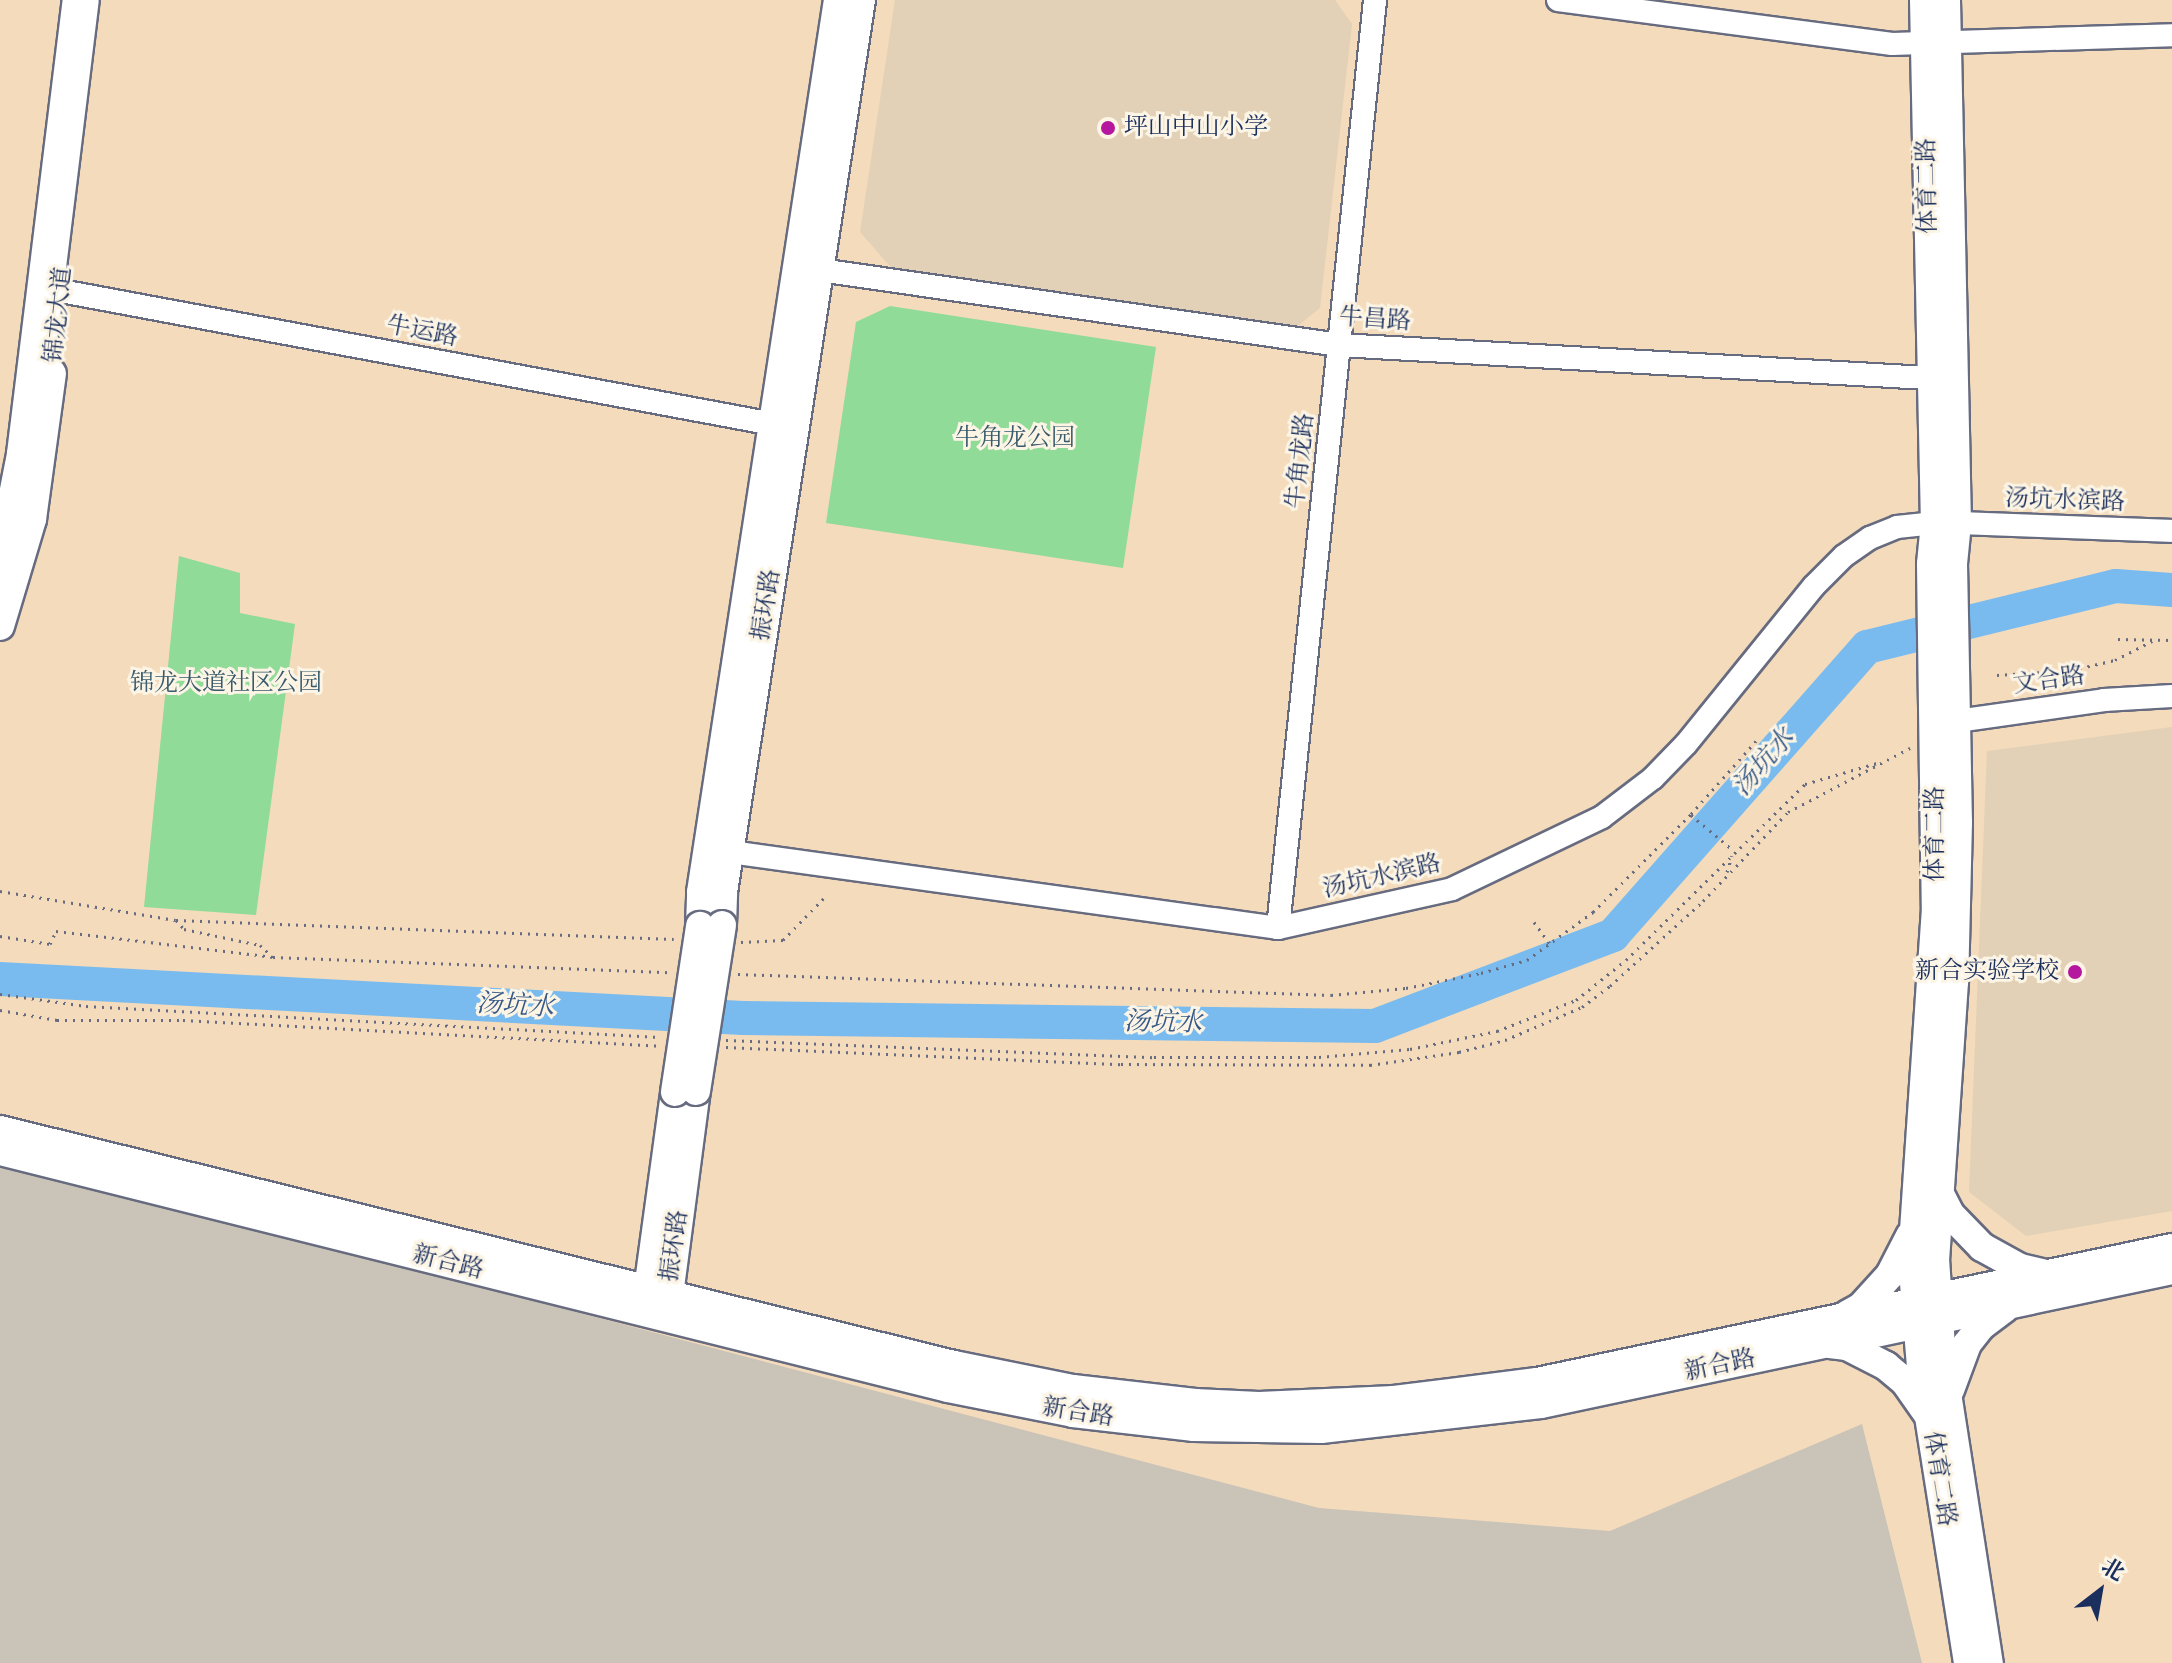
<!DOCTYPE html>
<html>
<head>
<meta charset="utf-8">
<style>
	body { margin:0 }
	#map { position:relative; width:2172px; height:1663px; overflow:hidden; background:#f3dbbc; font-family:"IM FELL English","Noto Serif SC",serif }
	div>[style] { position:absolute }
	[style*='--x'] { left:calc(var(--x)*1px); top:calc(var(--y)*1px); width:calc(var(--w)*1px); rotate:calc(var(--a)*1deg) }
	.built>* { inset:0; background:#e2d1b6 }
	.industrial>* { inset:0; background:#cac3b8 }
	.green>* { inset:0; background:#90db98 }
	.river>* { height:34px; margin:-17px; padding:0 17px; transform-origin:17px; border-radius:17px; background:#79bbee }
	.path>* { height:3px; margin-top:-1.5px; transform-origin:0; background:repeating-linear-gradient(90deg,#676b7f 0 2px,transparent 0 8px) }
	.roads { filter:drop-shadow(2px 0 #676b7f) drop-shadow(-2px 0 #676b7f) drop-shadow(0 2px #676b7f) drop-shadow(0 -2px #676b7f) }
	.minor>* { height:22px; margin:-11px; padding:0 11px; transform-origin:11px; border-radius:11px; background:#fff }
	.tertiary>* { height:28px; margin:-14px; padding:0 14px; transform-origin:14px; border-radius:14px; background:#fff }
	.trunk>* { height:36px; margin:-18px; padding:0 18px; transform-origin:18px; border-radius:18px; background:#fff }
	.bridges { filter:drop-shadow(2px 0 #676b7f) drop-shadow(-2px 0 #676b7f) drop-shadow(0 2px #676b7f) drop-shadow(0 -2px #676b7f) }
	.tertiary-bridge>* { height:28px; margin:-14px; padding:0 14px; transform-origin:14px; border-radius:14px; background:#fff }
	.dots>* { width:22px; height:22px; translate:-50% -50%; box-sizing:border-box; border:4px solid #fcf5e5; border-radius:50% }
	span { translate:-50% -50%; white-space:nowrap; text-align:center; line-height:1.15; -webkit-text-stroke:6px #fcf5e5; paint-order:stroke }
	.poi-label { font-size:24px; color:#1b2f5e }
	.left { translate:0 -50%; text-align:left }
	.right { translate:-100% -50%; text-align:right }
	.street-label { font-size:24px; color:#1b2f5e }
	.park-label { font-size:24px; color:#385a6c }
	.water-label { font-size:26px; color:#375989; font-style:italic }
	.north { position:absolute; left:2060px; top:1551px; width:80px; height:80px; -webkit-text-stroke:6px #fcf5e5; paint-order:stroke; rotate:31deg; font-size:22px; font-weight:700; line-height:32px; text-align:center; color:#1b2f5e }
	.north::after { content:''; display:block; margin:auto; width:28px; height:36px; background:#1b2f5e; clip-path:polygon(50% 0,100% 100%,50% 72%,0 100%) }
</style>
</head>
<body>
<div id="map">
	<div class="built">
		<i style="clip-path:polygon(895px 0,1335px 0,1352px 24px,1320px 308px,1290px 332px,895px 272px,860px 232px)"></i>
		<i style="clip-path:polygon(2172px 727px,2172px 1211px,2026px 1236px,1969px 1192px,1987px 751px)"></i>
	</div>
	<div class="industrial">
		<i style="clip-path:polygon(0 1160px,1319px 1508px,1610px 1531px,1862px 1424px,1922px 1663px,0 1663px)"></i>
	</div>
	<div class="green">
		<i style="clip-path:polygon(890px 306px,1156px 347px,1123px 568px,826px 523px,856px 322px)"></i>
		<i style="clip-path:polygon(179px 556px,240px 573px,240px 613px,295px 624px,256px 915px,144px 907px)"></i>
	</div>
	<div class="river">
		<i style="--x:0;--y:979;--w:744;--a:3"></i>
		<i style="--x:743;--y:1018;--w:632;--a:0.73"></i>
		<i style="--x:1375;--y:1026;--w:255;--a:-20.9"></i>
		<i style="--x:1613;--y:935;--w:384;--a:-48.6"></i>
		<i style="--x:1867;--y:647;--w:256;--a:-13.8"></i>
		<i style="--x:2116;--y:586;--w:56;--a:4.1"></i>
	</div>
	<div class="path">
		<i style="--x:2118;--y:639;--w:54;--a:1.1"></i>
		<i style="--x:1997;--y:675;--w:75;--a:-3.8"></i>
		<i style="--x:2072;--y:670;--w:44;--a:-13.1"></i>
		<i style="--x:2115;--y:660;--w:44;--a:-27.1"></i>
		<i style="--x:1691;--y:815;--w:56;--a:39.9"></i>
		<i style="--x:1727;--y:872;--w:17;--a:-73"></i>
		<i style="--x:0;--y:891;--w:178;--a:9.4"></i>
		<i style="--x:176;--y:920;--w:498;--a:2.2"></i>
		<i style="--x:176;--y:920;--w:12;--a:48"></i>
		<i style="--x:184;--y:929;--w:78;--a:11.9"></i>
		<i style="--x:260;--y:945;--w:18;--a:43"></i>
		<i style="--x:1534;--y:922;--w:29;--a:54"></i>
		<i style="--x:0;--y:936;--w:51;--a:9.1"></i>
		<i style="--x:50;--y:944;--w:14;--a:-65"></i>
		<i style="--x:56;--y:931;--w:219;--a:6.8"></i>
		<i style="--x:273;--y:957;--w:397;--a:2.2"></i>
		<i style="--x:741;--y:942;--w:42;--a:-2.7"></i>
		<i style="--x:783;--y:940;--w:60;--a:-45.7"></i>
		<i style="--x:738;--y:974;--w:593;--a:2.03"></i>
		<i style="--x:1331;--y:995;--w:75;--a:-5.3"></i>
		<i style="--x:1406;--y:988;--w:76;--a:-11.3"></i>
		<i style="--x:1481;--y:973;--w:48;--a:-15.8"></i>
		<i style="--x:1527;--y:960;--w:82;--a:-36"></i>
		<i style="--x:1593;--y:912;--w:139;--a:-45"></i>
		<i style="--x:1691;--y:814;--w:98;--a:-48.3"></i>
		<i style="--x:0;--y:994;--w:87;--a:7.9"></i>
		<i style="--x:86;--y:1006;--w:574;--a:3.1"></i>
		<i style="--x:0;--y:1010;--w:58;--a:10"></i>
		<i style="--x:57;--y:1020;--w:126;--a:0"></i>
		<i style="--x:183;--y:1020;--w:477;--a:3.1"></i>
		<i style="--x:726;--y:1040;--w:428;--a:2.3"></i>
		<i style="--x:1154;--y:1057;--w:165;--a:0"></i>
		<i style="--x:1319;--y:1057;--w:91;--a:-5"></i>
		<i style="--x:1410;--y:1049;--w:89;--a:-11.7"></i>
		<i style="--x:1497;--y:1031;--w:85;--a:-21.4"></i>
		<i style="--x:1576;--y:1000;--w:64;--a:-38.7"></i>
		<i style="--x:1626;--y:960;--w:251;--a:-44.5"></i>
		<i style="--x:1805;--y:784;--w:75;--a:-16.3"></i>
		<i style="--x:726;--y:1047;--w:395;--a:2.5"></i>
		<i style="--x:1121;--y:1064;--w:249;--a:0.2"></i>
		<i style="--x:1370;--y:1065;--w:90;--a:-8.3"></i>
		<i style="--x:1459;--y:1052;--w:48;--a:-14.6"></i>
		<i style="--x:1505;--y:1040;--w:84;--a:-23.2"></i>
		<i style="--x:1582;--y:1007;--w:35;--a:-37"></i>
		<i style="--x:1610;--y:986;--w:126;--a:-42.4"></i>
		<i style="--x:1703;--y:901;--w:123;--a:-46.3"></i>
		<i style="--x:1788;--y:812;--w:138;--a:-27.7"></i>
	</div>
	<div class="roads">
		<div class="minor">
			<i style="--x:1558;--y:0;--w:337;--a:7.5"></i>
			<i style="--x:1892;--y:44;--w:280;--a:-1.8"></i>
			<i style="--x:806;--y:268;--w:539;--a:8.22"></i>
			<i style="--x:1339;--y:345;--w:608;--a:3.21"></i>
			<i style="--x:61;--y:291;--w:724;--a:10.58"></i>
			<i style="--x:1957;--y:523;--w:215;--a:2.1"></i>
			<i style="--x:1943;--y:723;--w:163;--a:-8.1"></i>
			<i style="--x:2104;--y:700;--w:68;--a:-3.4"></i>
			<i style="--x:716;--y:850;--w:567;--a:7.9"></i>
			<i style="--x:1278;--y:928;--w:178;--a:-12.6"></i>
			<i style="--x:1452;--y:889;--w:166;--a:-25.6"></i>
			<i style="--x:1602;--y:817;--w:64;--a:-37.4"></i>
			<i style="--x:1653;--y:778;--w:47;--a:-45.9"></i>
			<i style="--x:1686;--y:744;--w:203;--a:-51"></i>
			<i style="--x:1814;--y:586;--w:42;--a:-45"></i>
			<i style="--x:1844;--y:556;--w:32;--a:-35"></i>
			<i style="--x:1870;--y:538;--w:29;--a:-22"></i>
			<i style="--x:1897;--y:527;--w:38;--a:-6"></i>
			<i style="--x:1278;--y:928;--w:933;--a:-84.03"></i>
		</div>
		<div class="tertiary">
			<i style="--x:1924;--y:0;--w:523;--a:88.8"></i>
			<i style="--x:1935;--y:523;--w:41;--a:95.6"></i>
			<i style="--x:1931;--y:564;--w:344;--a:89.2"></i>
			<i style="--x:1936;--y:908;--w:352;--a:93.9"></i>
			<i style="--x:1912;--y:1259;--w:107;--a:85.2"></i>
			<i style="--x:1921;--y:1366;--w:301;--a:81"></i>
			<i style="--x:1946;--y:0;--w:523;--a:88.8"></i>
			<i style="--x:1957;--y:523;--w:41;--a:95.6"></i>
			<i style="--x:1953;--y:564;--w:258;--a:88.9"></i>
			<i style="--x:1958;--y:822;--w:160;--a:91.4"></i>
			<i style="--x:1954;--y:982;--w:278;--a:93.9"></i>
			<i style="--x:1935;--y:1259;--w:102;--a:86.1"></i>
			<i style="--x:1942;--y:1361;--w:306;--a:81.2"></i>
			<i style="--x:0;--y:626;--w:112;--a:-73.3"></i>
			<i style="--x:32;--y:519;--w:147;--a:-82.2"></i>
			<i style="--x:722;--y:925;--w:33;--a:-88"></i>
			<i style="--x:723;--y:892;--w:903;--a:-81.21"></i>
			<i style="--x:700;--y:926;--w:34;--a:-88"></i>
			<i style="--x:701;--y:892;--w:902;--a:-81.27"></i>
			<i style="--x:0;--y:1130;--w:983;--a:13.84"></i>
			<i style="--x:954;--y:1365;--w:121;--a:11.4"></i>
			<i style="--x:1073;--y:1389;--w:123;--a:6.5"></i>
			<i style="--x:1195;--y:1403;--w:64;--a:2.7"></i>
			<i style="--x:1259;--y:1406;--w:135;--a:-2.5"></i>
			<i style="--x:1394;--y:1400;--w:144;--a:-7.2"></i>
			<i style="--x:1537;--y:1382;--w:649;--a:-11.92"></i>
			<i style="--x:0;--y:1151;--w:977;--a:14.04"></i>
			<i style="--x:948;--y:1388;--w:127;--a:11.3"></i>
			<i style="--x:1073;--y:1413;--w:122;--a:6.6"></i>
			<i style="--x:1194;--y:1427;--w:127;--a:0.9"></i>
			<i style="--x:1321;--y:1429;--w:221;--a:-6.5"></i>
			<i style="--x:1541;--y:1404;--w:645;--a:-11.99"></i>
			<i style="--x:1940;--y:1194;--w:22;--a:63"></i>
			<i style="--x:1950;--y:1214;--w:46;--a:45.9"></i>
			<i style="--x:1982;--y:1247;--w:43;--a:28.9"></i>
			<i style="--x:2020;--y:1268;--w:23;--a:13"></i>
			<i style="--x:659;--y:1308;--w:16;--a:-52"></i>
			<i style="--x:669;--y:1295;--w:206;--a:-82.5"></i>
			<i style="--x:652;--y:1309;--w:19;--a:-102"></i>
			<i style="--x:648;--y:1290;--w:200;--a:-82.2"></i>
			<i style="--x:1848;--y:1314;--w:15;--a:-28"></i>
			<i style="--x:1861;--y:1307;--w:43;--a:-47.8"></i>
			<i style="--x:1890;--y:1275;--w:44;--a:-62.9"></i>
			<i style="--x:1830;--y:1344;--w:17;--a:7"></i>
			<i style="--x:1847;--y:1346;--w:44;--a:27.1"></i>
			<i style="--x:1886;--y:1366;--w:25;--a:40"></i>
			<i style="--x:1905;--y:1382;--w:37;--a:55"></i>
			<i style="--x:1950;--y:1390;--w:49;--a:-69.7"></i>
			<i style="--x:1967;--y:1344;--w:23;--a:-52"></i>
			<i style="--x:1981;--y:1326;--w:30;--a:-37"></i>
		</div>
		<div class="trunk">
			<i style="--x:0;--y:582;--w:130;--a:-78.9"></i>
			<i style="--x:25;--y:454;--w:457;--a:-83"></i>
		</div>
	</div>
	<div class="bridges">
		<div class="tertiary-bridge">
			<i style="--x:696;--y:1091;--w:168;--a:-81.1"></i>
			<i style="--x:675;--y:1092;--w:168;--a:-81.4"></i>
		</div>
	</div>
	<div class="dots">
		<i style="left:1108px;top:128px;background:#b5179e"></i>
		<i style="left:2075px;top:972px;background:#b5179e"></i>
	</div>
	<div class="poi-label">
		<span class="left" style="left:1124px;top:128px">坪山中山小学</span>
		<span class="right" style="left:2059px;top:972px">新合实验学校</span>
	</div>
	<div class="street-label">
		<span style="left:1928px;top:186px;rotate:-91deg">体育二路</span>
		<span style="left:59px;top:315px;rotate:-84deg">锦龙大道</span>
		<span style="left:1375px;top:320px;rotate:4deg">牛昌路</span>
		<span style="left:422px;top:332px;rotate:11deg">牛运路</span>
		<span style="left:1301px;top:461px;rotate:-84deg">牛角龙路</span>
		<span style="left:2065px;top:501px;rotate:2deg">汤坑水滨路</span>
		<span style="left:767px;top:605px;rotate:-81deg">振环路</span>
		<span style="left:2049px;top:681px;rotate:-8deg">文合路</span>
		<span style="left:1936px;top:834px;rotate:-90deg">体育二路</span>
		<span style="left:1382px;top:877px;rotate:-13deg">汤坑水滨路</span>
		<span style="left:675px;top:1246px;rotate:-82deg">振环路</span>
		<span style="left:448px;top:1263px;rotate:14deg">新合路</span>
		<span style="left:1720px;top:1366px;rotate:-12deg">新合路</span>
		<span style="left:1078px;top:1413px;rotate:9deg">新合路</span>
		<span style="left:1939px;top:1479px;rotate:81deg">体育二路</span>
	</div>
	<div class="park-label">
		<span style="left:1015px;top:439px">牛角龙公园</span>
		<span style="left:226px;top:684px">锦龙大道社区公园</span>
	</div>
	<div class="water-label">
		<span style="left:1764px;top:763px;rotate:-49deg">汤坑水</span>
		<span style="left:515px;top:1006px;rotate:3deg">汤坑水</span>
		<span style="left:1163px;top:1023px;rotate:1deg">汤坑水</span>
	</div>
	<div class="north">北</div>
</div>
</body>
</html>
